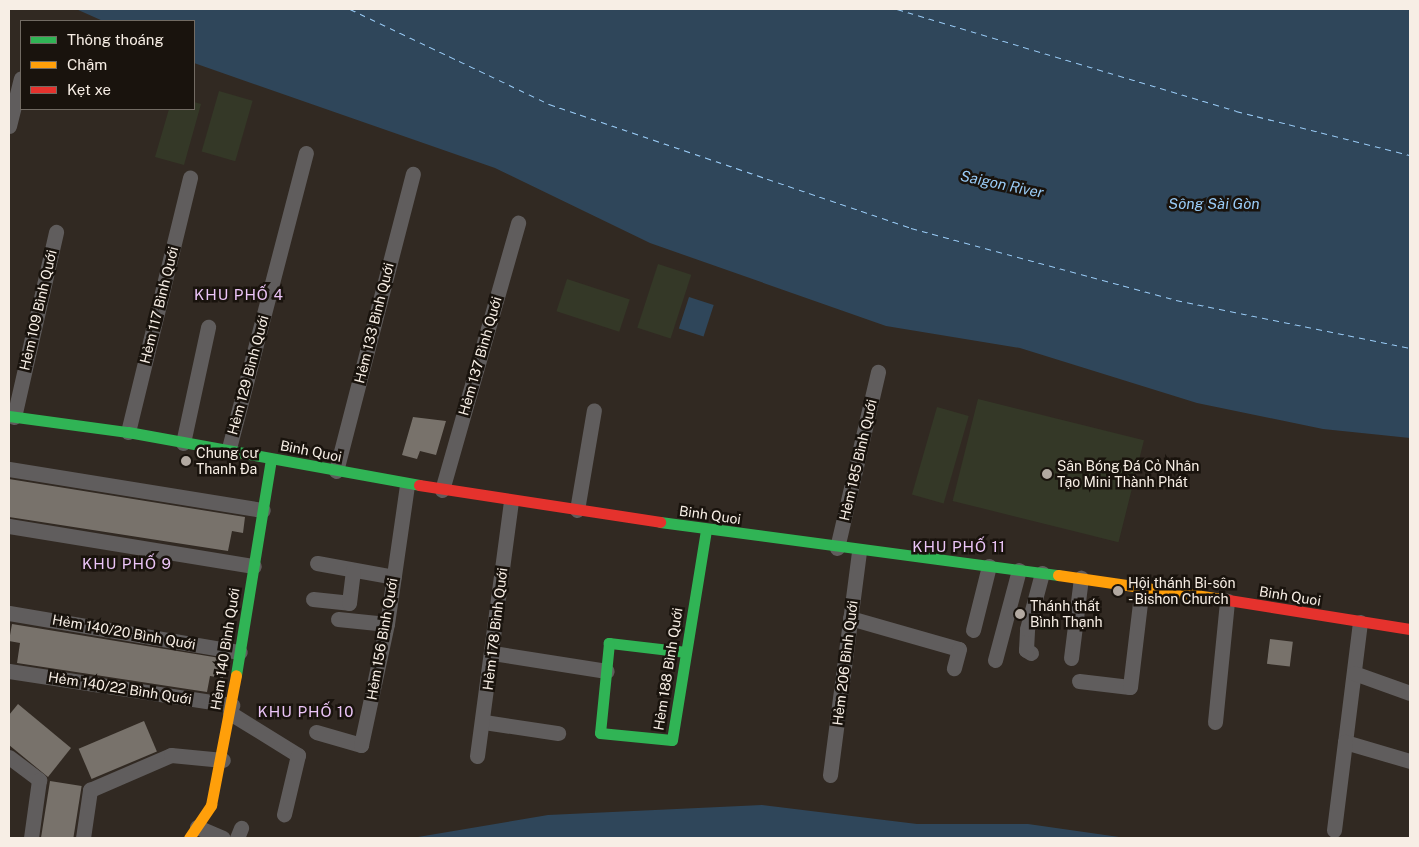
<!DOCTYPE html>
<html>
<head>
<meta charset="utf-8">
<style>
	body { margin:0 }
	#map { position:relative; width:1419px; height:847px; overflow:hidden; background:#312922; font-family:"Public Sans",sans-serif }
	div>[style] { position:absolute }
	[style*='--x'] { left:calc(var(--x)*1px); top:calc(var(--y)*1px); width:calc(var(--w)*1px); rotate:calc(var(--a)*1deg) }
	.green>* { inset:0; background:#343827; transform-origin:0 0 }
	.water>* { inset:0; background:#2f465a; transform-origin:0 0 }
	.ferry>* { height:1px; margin-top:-0.5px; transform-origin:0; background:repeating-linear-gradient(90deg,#9accf7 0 6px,transparent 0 11px) }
	.building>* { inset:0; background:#78726b; transform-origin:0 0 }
	.street>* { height:15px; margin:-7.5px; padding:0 7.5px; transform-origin:7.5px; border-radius:7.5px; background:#605d5d }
	.fast>* { height:11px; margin:-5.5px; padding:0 5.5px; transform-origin:5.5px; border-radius:5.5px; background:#30b455 }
	.slow>* { height:11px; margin:-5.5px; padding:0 5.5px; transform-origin:5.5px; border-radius:5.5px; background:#ff9f0a }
	.jam>* { height:11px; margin:-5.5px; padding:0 5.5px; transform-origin:5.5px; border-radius:5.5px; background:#e5322d }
	.dots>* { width:14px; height:14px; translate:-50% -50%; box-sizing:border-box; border:2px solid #19130d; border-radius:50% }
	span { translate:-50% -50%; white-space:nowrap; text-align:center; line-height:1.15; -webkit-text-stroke:5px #19130d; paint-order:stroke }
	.street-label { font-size:14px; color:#f7eee5 }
	.poi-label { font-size:14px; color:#f7eee5 }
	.left { translate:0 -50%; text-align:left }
	.water-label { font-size:15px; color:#9accf7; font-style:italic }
	.neighbourhood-label { font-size:15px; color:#ecc5f8; letter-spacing:1px }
	.frame { position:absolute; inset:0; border:10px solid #f7eee5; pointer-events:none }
	.legend { position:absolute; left:20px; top:20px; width:175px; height:90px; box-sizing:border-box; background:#19130d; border:1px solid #726b63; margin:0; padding:6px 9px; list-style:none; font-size:15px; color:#f7eee5 }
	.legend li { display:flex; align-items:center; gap:10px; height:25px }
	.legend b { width:25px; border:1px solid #726b63 }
</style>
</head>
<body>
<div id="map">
	<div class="green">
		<i style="left:219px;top:91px;width:35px;height:63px;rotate:16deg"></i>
		<i style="clip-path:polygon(194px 102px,201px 104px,184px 165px,155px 157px,169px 109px,194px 109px)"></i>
		<i style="left:658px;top:264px;width:35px;height:67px;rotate:18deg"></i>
		<i style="left:567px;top:279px;width:66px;height:34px;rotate:18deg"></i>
		<i style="left:978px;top:399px;width:171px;height:105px;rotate:14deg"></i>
		<i style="left:937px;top:407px;width:33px;height:91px;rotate:16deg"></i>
	</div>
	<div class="water">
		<i style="clip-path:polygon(76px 9px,1410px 9px,1410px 438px,1323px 429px,1197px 403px,1020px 348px,886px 326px,650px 243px,495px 168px,194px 63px,194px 21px,103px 21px)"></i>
		<i style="left:689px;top:297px;width:26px;height:33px;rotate:18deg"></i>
		<i style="clip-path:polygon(762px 805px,917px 824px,1028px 824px,1126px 838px,412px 838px,548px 815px)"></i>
	</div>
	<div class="ferry">
		<i style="--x:350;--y:9;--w:221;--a:25.5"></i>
		<i style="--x:549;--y:104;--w:383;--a:18.9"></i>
		<i style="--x:911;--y:228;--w:275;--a:15.2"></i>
		<i style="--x:1176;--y:300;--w:239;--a:11.6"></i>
		<i style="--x:897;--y:9;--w:354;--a:16.7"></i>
		<i style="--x:1236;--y:111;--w:179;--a:14.2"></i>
	</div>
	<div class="building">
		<i style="clip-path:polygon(413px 417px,446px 421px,436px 455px,420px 451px,417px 459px,402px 455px)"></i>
		<i style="clip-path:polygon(9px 479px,245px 517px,243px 533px,232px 531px,228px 551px,9px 517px)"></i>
		<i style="clip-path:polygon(12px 624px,226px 659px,223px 678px,210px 676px,207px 692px,17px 663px,20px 643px,9px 641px)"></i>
		<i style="left:1270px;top:639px;width:23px;height:25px;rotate:7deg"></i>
		<i style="clip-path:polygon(18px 704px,71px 748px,48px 777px,9px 745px,9px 715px)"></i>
		<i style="left:144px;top:721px;width:33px;height:71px;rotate:67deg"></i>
		<i style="left:50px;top:781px;width:32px;height:58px;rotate:9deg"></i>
	</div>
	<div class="street">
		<i style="--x:9;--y:126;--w:49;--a:-76"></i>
		<i style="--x:14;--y:417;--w:190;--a:-77.2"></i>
		<i style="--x:128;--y:432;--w:262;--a:-76.3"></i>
		<i style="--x:183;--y:443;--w:119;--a:-77.8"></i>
		<i style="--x:228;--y:452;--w:309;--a:-75.4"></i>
		<i style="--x:9;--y:469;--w:257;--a:9.2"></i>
		<i style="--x:336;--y:471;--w:307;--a:-75.5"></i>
		<i style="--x:442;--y:490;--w:278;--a:-74.1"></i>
		<i style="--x:577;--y:510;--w:101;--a:-80.4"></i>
		<i style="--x:9;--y:526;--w:248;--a:9.3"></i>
		<i style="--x:837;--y:548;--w:181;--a:-76.9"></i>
		<i style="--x:317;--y:563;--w:78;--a:10.3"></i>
		<i style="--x:313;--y:599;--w:36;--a:6"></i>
		<i style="--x:349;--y:603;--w:33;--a:-83"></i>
		<i style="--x:9;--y:613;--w:234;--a:9.6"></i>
		<i style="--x:850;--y:618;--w:113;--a:15.9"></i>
		<i style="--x:959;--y:649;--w:20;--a:105"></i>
		<i style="--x:338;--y:619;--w:49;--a:5.8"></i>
		<i style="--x:1360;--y:622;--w:121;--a:97.1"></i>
		<i style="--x:1345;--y:742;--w:68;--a:16.3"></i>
		<i style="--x:973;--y:630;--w:66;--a:-76"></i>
		<i style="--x:493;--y:653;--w:115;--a:9"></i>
		<i style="--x:1031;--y:653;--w:6;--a:-149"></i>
		<i style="--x:1026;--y:650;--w:21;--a:-87"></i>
		<i style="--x:1027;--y:629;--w:58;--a:-75"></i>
		<i style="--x:1071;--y:658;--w:81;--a:-82.9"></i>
		<i style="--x:995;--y:660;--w:93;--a:-75.1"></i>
		<i style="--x:9;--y:671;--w:226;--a:8.7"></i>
		<i style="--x:1354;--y:673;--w:59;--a:19.7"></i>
		<i style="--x:1079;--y:681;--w:51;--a:6.7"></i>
		<i style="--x:1130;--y:687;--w:102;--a:-83.2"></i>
		<i style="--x:230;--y:713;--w:80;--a:31.7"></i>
		<i style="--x:298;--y:755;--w:61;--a:103.3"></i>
		<i style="--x:484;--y:722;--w:75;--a:8.5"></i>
		<i style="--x:1215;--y:722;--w:122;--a:-84.3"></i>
		<i style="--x:316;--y:732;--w:47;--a:16.1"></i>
		<i style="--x:361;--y:745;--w:124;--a:-77.9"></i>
		<i style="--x:387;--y:624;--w:139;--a:-81.8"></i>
		<i style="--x:477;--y:756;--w:256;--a:-82.4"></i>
		<i style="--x:9;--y:757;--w:38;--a:37"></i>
		<i style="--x:39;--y:780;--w:59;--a:97.9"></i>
		<i style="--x:830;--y:775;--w:226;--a:-82.6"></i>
		<i style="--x:197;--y:827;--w:28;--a:23"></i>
		<i style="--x:1334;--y:830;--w:89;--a:-82.9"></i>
		<i style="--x:83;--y:838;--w:49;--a:-81.7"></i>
		<i style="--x:90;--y:790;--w:88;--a:-23.4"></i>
		<i style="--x:171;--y:755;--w:52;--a:5.5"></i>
		<i style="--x:237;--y:838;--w:11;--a:-68"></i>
	</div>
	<div class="fast">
		<i style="--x:9;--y:416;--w:120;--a:7.7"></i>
		<i style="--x:128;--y:432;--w:296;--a:10.3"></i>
		<i style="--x:660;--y:522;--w:402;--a:7.6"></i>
		<i style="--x:686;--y:652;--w:78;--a:-173.3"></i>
		<i style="--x:609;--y:643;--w:90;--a:95.7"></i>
		<i style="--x:600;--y:733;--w:72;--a:5.6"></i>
		<i style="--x:672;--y:740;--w:213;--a:-80.8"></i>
		<i style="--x:236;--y:675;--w:219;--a:-80.8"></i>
	</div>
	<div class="slow">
		<i style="--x:1058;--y:575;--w:166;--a:8.3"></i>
		<i style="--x:189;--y:838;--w:40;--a:-56"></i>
		<i style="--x:211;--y:805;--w:132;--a:-79.1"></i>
	</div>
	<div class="jam">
		<i style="--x:419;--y:485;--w:244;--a:8.7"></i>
		<i style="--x:1222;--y:599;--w:190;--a:9.1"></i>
	</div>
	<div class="dots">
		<i style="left:186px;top:461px;background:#b2a9a1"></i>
		<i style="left:1047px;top:474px;background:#b2a9a1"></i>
		<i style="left:1118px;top:591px;background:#b2a9a1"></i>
		<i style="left:1020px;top:614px;background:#b2a9a1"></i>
	</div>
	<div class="street-label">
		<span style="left:159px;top:305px;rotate:-76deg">Hẻm 117 Bình Quới</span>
		<span style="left:38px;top:310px;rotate:-77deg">Hẻm 109 Bình Quới</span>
		<span style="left:374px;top:323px;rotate:-76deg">Hẻm 133 Bình Quới</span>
		<span style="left:480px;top:356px;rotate:-74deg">Hẻm 137 Bình Quới</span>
		<span style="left:248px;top:375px;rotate:-75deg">Hẻm 129 Bình Quới</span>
		<span style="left:311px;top:451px;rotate:11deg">Binh Quoi</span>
		<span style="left:858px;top:460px;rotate:-77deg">Hẻm 185 Bình Quới</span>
		<span style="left:710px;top:515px;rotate:8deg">Binh Quoi</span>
		<span style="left:1290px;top:596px;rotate:9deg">Binh Quoi</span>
		<span style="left:495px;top:629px;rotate:-83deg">Hẻm 178 Bình Quới</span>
		<span style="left:124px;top:632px;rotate:10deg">Hẻm 140/20 Bình Quới</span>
		<span style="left:382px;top:639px;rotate:-80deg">Hẻm 156 Bình Quới</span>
		<span style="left:225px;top:649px;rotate:-81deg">Hẻm 140 Bình Quới</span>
		<span style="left:845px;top:663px;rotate:-83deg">Hẻm 206 Bình Quới</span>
		<span style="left:668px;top:669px;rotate:-81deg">Hẻm 188 Bình Quới</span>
		<span style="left:120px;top:688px;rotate:9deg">Hẻm 140/22 Bình Quới</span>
	</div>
	<div class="poi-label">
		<span class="left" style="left:196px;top:461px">Chung cư<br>Thanh Đa</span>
		<span class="left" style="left:1057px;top:474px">Sân Bóng Đá Cỏ Nhân<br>Tạo Mini Thành Phát</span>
		<span class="left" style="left:1128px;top:591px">Hội thánh Bi-sôn<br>- Bishon Church</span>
		<span class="left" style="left:1030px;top:614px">Thánh thất<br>Bình Thạnh</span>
	</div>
	<div class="water-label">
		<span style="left:1002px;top:184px;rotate:12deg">Saigon River</span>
		<span style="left:1214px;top:204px">Sông Sài Gòn</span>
	</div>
	<div class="neighbourhood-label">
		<span style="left:239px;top:295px">KHU PHỐ 4</span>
		<span style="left:959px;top:547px">KHU PHỐ 11</span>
		<span style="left:127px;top:564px">KHU PHỐ 9</span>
		<span style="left:306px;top:712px">KHU PHỐ 10</span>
	</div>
	<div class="frame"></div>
	<ul class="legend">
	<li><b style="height:6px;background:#30b455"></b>Thông thoáng</li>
	<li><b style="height:6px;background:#ff9f0a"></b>Chậm</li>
	<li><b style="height:6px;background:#e5322d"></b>Kẹt xe</li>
	</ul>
</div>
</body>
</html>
